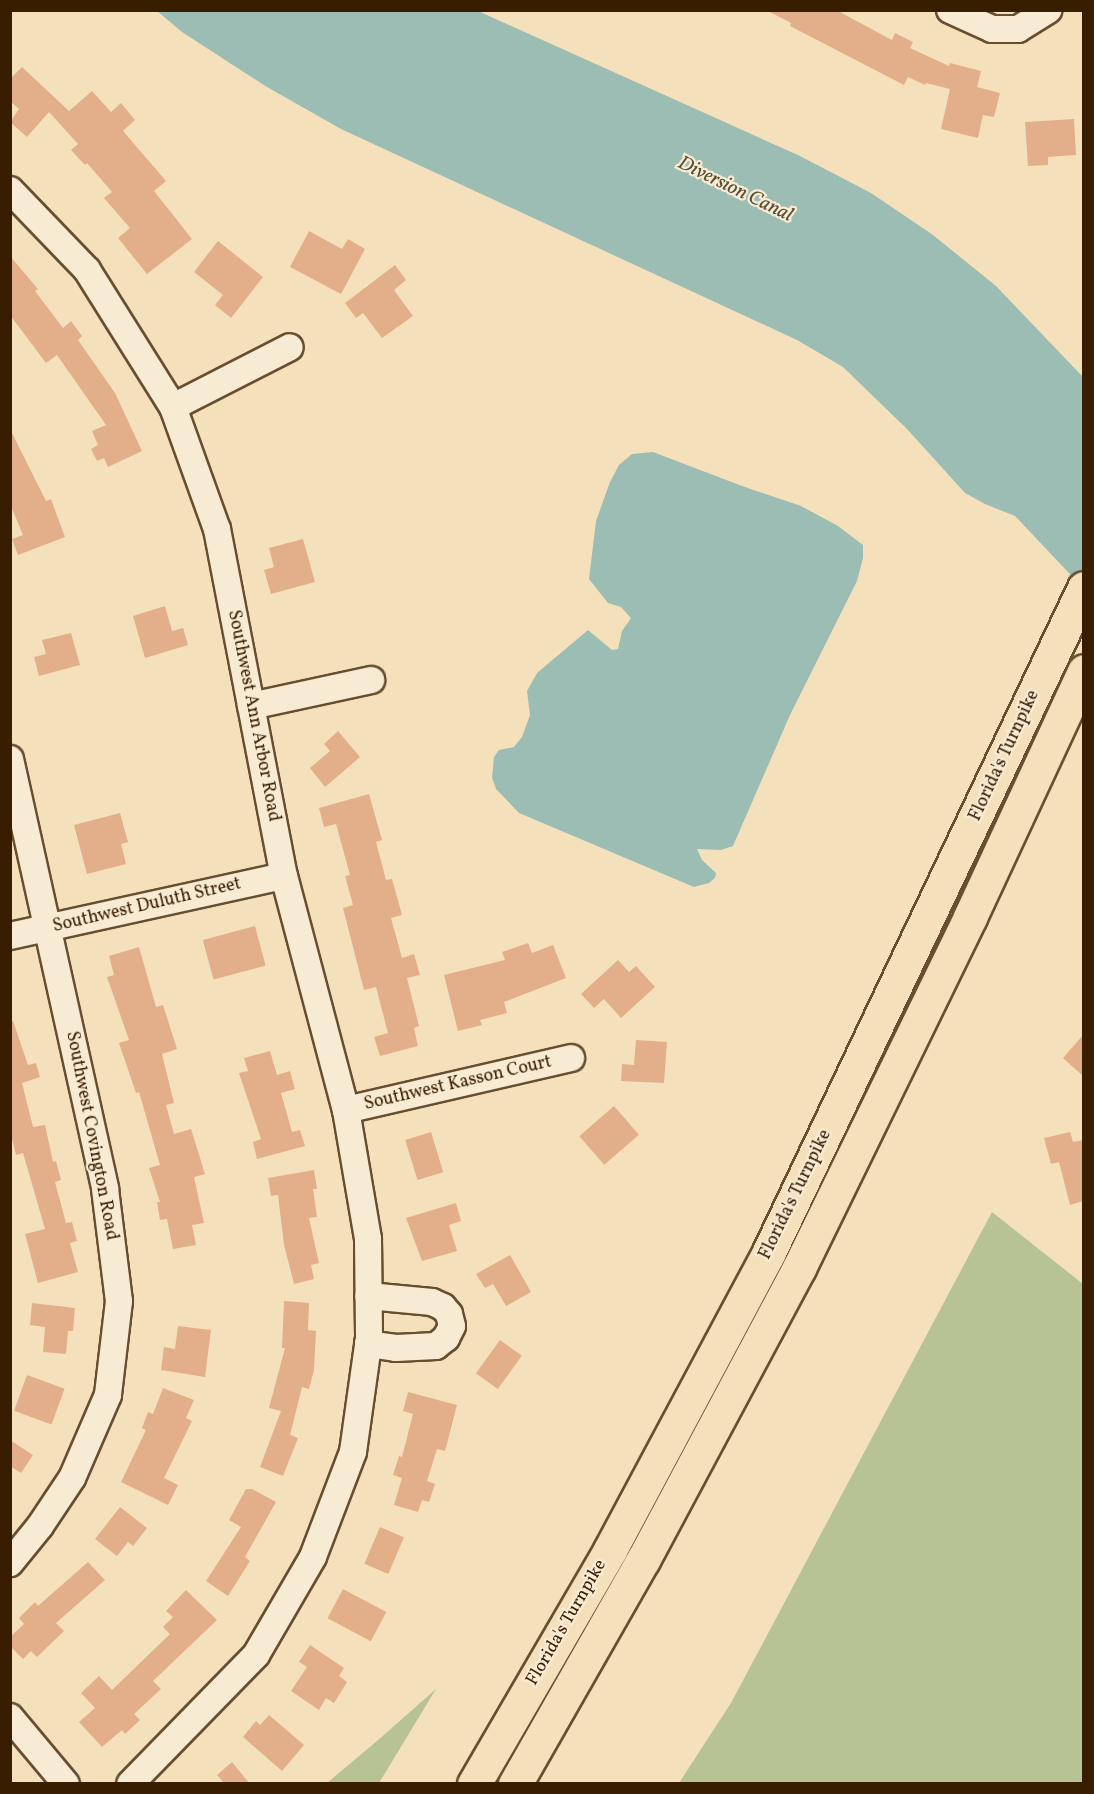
<!DOCTYPE html>
<html>
<head>
<meta charset="utf-8">
<style>
	body { margin:0 }
	#map { position:relative; width:1094px; height:1794px; overflow:hidden; background:#f5e0bc; font-family:Vollkorn,serif }
	div>[style] { position:absolute }
	[style*='--x'] { left:calc(var(--x)*1px); top:calc(var(--y)*1px); width:calc(var(--w)*1px); rotate:calc(var(--a)*1deg) }
	.green>* { inset:0; background:#b7c394 }
	.water>* { inset:0; background:#9cbdb4 }
	.building>* { inset:0; background:#e3af8a; transform-origin:0 0 }
	.roads { filter:drop-shadow(2px 0 #674e30) drop-shadow(-2px 0 #674e30) drop-shadow(0 2px #674e30) drop-shadow(0 -2px #674e30) }
	.minor>* { height:26px; margin:-13px; padding:0 13px; transform-origin:13px; border-radius:13px; background:#f8ebd3 }
	.highway>* { height:33px; margin:-16.5px; padding:0 16.5px; transform-origin:16.5px; border-radius:16.5px; background:#f5e0bc }
	span { translate:-50% -50%; white-space:nowrap; text-align:center; line-height:1.15; -webkit-text-stroke:4.5px #f8ebd3; paint-order:stroke }
	.street-label { font-size:18px; color:#381d01 }
	.water-label { font-size:20px; color:#564d37; font-style:italic }
	.frame { position:absolute; inset:0; border:12px solid #381d01; pointer-events:none }
</style>
</head>
<body>
<div id="map">
	<div class="green">
		<i style="clip-path:polygon(992px 1212px,1083px 1284px,1083px 1783px,679px 1783px,731px 1703px)"></i>
		<i style="clip-path:polygon(436px 1689px,379px 1783px,327px 1783px,377px 1741px)"></i>
	</div>
	<div class="water">
		<i style="clip-path:polygon(157px 11px,478px 11px,800px 156px,871px 193px,933px 235px,996px 286px,1083px 377px,1083px 588px,1015px 516px,985px 504px,965px 493px,907px 429px,843px 367px,797px 340px,341px 129px,267px 87px,182px 32px)"></i>
		<i style="clip-path:polygon(653px 452px,742px 486px,801px 506px,838px 526px,863px 545px,863px 558px,857px 581px,790px 715px,733px 846px,721px 850px,697px 849px,702px 860px,716px 873px,715px 878px,709px 883px,694px 887px,519px 813px,496px 789px,492px 778px,494px 757px,499px 750px,514px 747px,522px 737px,530px 715px,527px 691px,537px 673px,588px 630px,612px 650px,618px 649px,622px 631px,631px 618px,621px 607px,608px 603px,589px 579px,596px 521px,610px 482px,619px 465px,632px 454px)"></i>
	</div>
	<div class="building">
		<i style="clip-path:polygon(766px 10px,836px 10px,892px 40px,895px 33px,913px 42px,910px 48px,949px 66px,950px 63px,981px 71px,977px 87px,1000px 93px,994px 117px,983px 115px,978px 138px,941px 129px,950px 89px,926px 83px,925px 85px,908px 77px,904px 85px,790px 26px,791px 23px)"></i>
		<i style="clip-path:polygon(22px 67px,69px 111px,92px 91px,111px 112px,121px 103px,135px 120px,123px 131px,166px 181px,154px 191px,192px 239px,147px 274px,118px 238px,130px 228px,104px 198px,112px 192px,87px 163px,85px 165px,71px 150px,78px 144px,49px 112px,27px 137px,10px 122px,19px 109px,10px 101px,10px 79px)"></i>
		<i style="clip-path:polygon(1074px 119px,1076px 155px,1048px 157px,1048px 165px,1028px 166px,1025px 122px)"></i>
		<i style="clip-path:polygon(309px 231px,342px 249px,348px 239px,365px 249px,341px 294px,290px 267px)"></i>
		<i style="clip-path:polygon(218px 241px,263px 277px,231px 318px,215px 305px,223px 295px,194px 272px)"></i>
		<i style="clip-path:polygon(10px 256px,38px 289px,35px 291px,63px 328px,71px 321px,82px 336px,78px 340px,115px 393px,142px 451px,108px 467px,104px 458px,97px 461px,91px 449px,98px 445px,92px 431px,106px 425px,57px 355px,46px 363px,10px 315px)"></i>
		<i style="clip-path:polygon(395px 265px,406px 280px,394px 290px,413px 316px,382px 338px,363px 313px,356px 318px,345px 303px)"></i>
		<i style="clip-path:polygon(10px 429px,46px 501px,51px 499px,65px 537px,18px 555px,12px 539px,23px 535px,10px 504px)"></i>
		<i style="clip-path:polygon(303px 539px,315px 582px,271px 594px,264px 570px,274px 567px,269px 548px)"></i>
		<i style="clip-path:polygon(165px 606px,172px 631px,183px 628px,188px 645px,145px 658px,133px 616px)"></i>
		<i style="clip-path:polygon(71px 633px,80px 665px,39px 676px,34px 657px,46px 654px,42px 640px)"></i>
		<i style="clip-path:polygon(338px 731px,360px 757px,325px 787px,310px 768px,330px 751px,324px 744px)"></i>
		<i style="clip-path:polygon(369px 794px,382px 840px,376px 842px,386px 880px,392px 879px,402px 915px,391px 918px,402px 958px,414px 954px,420px 975px,407px 978px,419px 1026px,414px 1028px,418px 1046px,380px 1056px,374px 1037px,388px 1033px,376px 987px,364px 990px,343px 908px,353px 905px,345px 876px,350px 875px,336px 824px,324px 827px,319px 808px)"></i>
		<i style="clip-path:polygon(120px 813px,128px 842px,121px 844px,126px 864px,87px 874px,74px 825px)"></i>
		<i style="left:255px;top:926px;width:41px;height:54px;rotate:75deg"></i>
		<i style="clip-path:polygon(528px 943px,532px 953px,553px 945px,566px 978px,504px 1002px,507px 1013px,480px 1020px,482px 1025px,458px 1031px,444px 975px,505px 960px,502px 952px)"></i>
		<i style="clip-path:polygon(139px 947px,156px 1007px,163px 1005px,177px 1049px,162px 1054px,174px 1103px,166px 1105px,174px 1134px,191px 1129px,205px 1174px,194px 1177px,204px 1223px,192px 1225px,196px 1245px,173px 1249px,167px 1219px,160px 1220px,157px 1202px,160px 1202px,149px 1168px,160px 1165px,139px 1092px,136px 1093px,119px 1043px,129px 1040px,107px 977px,114px 975px,109px 956px)"></i>
		<i style="clip-path:polygon(618px 960px,629px 972px,636px 966px,655px 987px,621px 1018px,604px 999px,594px 1008px,581px 994px)"></i>
		<i style="clip-path:polygon(10px 1021px,13px 1021px,28px 1065px,36px 1063px,40px 1077px,22px 1083px,33px 1127px,45px 1125px,53px 1162px,56px 1161px,61px 1180px,55px 1182px,66px 1223px,72px 1222px,77px 1241px,70px 1243px,78px 1272px,38px 1283px,25px 1234px,45px 1229px,23px 1153px,16px 1155px,10px 1131px)"></i>
		<i style="clip-path:polygon(1083px 1035px,1083px 1076px,1063px 1058px)"></i>
		<i style="clip-path:polygon(636px 1040px,667px 1042px,664px 1083px,621px 1081px,622px 1064px,634px 1065px)"></i>
		<i style="clip-path:polygon(270px 1051px,277px 1075px,290px 1071px,295px 1089px,281px 1093px,292px 1132px,300px 1130px,305px 1146px,257px 1159px,253px 1142px,261px 1139px,239px 1073px,248px 1071px,244px 1058px)"></i>
		<i style="left:614px;top:1106px;width:38px;height:46px;rotate:49deg"></i>
		<i style="left:431px;top:1132px;width:42px;height:27px;rotate:73deg"></i>
		<i style="clip-path:polygon(1070px 1132px,1073px 1142px,1083px 1140px,1083px 1201px,1070px 1205px,1059px 1162px,1051px 1164px,1044px 1138px)"></i>
		<i style="clip-path:polygon(314px 1170px,317px 1189px,313px 1189px,317px 1217px,309px 1218px,319px 1263px,311px 1265px,314px 1279px,294px 1284px,284px 1245px,278px 1195px,271px 1196px,268px 1178px)"></i>
		<i style="clip-path:polygon(456px 1203px,461px 1221px,449px 1225px,457px 1251px,422px 1261px,406px 1218px)"></i>
		<i style="clip-path:polygon(510px 1255px,531px 1292px,506px 1306px,493px 1284px,485px 1288px,476px 1274px)"></i>
		<i style="clip-path:polygon(284px 1301px,309px 1303px,308px 1330px,316px 1331px,314px 1370px,309px 1389px,302px 1387px,290px 1435px,298px 1438px,283px 1476px,260px 1467px,281px 1411px,269px 1408px,285px 1348px,282px 1348px)"></i>
		<i style="clip-path:polygon(32px 1303px,75px 1308px,73px 1331px,68px 1331px,66px 1354px,43px 1352px,45px 1327px,30px 1325px)"></i>
		<i style="clip-path:polygon(178px 1326px,211px 1330px,205px 1377px,161px 1370px,164px 1347px,175px 1349px)"></i>
		<i style="left:500px;top:1340px;width:27px;height:41px;rotate:36deg"></i>
		<i style="left:27px;top:1375px;width:40px;height:38px;rotate:20deg"></i>
		<i style="clip-path:polygon(163px 1388px,194px 1400px,186px 1418px,192px 1421px,164px 1478px,178px 1485px,168px 1505px,121px 1482px,146px 1430px,142px 1428px,148px 1412px,153px 1414px)"></i>
		<i style="clip-path:polygon(408px 1392px,457px 1405px,445px 1451px,437px 1449px,427px 1481px,435px 1484px,429px 1502px,422px 1500px,418px 1512px,394px 1505px,402px 1478px,393px 1475px,399px 1456px,402px 1457px,413px 1414px,403px 1411px)"></i>
		<i style="clip-path:polygon(10px 1440px,33px 1455px,21px 1473px,10px 1466px)"></i>
		<i style="clip-path:polygon(246px 1489px,252px 1489px,276px 1502px,245px 1557px,250px 1561px,228px 1596px,206px 1581px,241px 1527px,229px 1520px)"></i>
		<i style="clip-path:polygon(120px 1507px,147px 1528px,133px 1546px,128px 1542px,117px 1556px,95px 1539px)"></i>
		<i style="left:380px;top:1527px;width:26px;height:40px;rotate:23deg"></i>
		<i style="clip-path:polygon(88px 1562px,105px 1580px,56px 1623px,64px 1631px,37px 1657px,31px 1651px,23px 1659px,10px 1646px,10px 1637px,24px 1624px,19px 1618px,35px 1602px,38px 1606px)"></i>
		<i style="left:343px;top:1589px;width:49px;height:33px;rotate:28deg"></i>
		<i style="clip-path:polygon(186px 1590px,217px 1620px,153px 1681px,161px 1689px,134px 1714px,140px 1720px,125px 1734px,122px 1730px,102px 1747px,79px 1722px,95px 1708px,81px 1693px,99px 1676px,112px 1690px,170px 1634px,163px 1627px,173px 1617px,166px 1611px)"></i>
		<i style="clip-path:polygon(310px 1645px,344px 1668px,339px 1676px,347px 1682px,334px 1703px,326px 1698px,319px 1710px,291px 1691px,307px 1667px,299px 1662px)"></i>
		<i style="clip-path:polygon(269px 1715px,304px 1745px,282px 1771px,243px 1737px,256px 1721px,260px 1725px)"></i>
		<i style="clip-path:polygon(232px 1762px,250px 1784px,225px 1784px,217px 1775px)"></i>
	</div>
	<div class="roads">
		<div class="minor">
			<i style="--x:950;--y:10;--w:46;--a:24.3"></i>
			<i style="--x:992;--y:29;--w:26;--a:0"></i>
			<i style="--x:1018;--y:29;--w:36;--a:-32"></i>
			<i style="--x:10;--y:190;--w:111;--a:46.1"></i>
			<i style="--x:87;--y:270;--w:162;--a:57.9"></i>
			<i style="--x:173;--y:407;--w:130;--a:70.2"></i>
			<i style="--x:217;--y:529;--w:353;--a:79.1"></i>
			<i style="--x:284;--y:876;--w:242;--a:75.2"></i>
			<i style="--x:346;--y:1110;--w:131;--a:80.3"></i>
			<i style="--x:368;--y:1239;--w:99;--a:89.4"></i>
			<i style="--x:369;--y:1338;--w:115;--a:98"></i>
			<i style="--x:353;--y:1452;--w:112;--a:110.9"></i>
			<i style="--x:313;--y:1557;--w:113;--a:120.2"></i>
			<i style="--x:256;--y:1655;--w:180;--a:134.3"></i>
			<i style="--x:173;--y:407;--w:131;--a:-27.1"></i>
			<i style="--x:251;--y:706;--w:123;--a:-12.2"></i>
			<i style="--x:10;--y:759;--w:440;--a:77.5"></i>
			<i style="--x:105;--y:1189;--w:113;--a:82.9"></i>
			<i style="--x:119;--y:1301;--w:95;--a:96.7"></i>
			<i style="--x:108;--y:1395;--w:90;--a:113.4"></i>
			<i style="--x:72;--y:1478;--w:58;--a:123.7"></i>
			<i style="--x:40;--y:1526;--w:48;--a:129"></i>
			<i style="--x:10;--y:936;--w:280;--a:-12.4"></i>
			<i style="--x:346;--y:1110;--w:231;--a:-13"></i>
			<i style="--x:368;--y:1344;--w:28;--a:8"></i>
			<i style="--x:396;--y:1348;--w:40;--a:-2.9"></i>
			<i style="--x:436;--y:1346;--w:13;--a:-39"></i>
			<i style="--x:446;--y:1338;--w:13;--a:-63"></i>
			<i style="--x:452;--y:1326;--w:12;--a:-104"></i>
			<i style="--x:449;--y:1314;--w:9;--a:-131"></i>
			<i style="--x:443;--y:1307;--w:12;--a:-156"></i>
			<i style="--x:432;--y:1302;--w:64;--a:-174.6"></i>
			<i style="--x:10;--y:1717;--w:87;--a:50.1"></i>
		</div>
		<div class="highway">
			<i style="--x:474;--y:1784;--w:271;--a:-59.8"></i>
			<i style="--x:610;--y:1550;--w:336;--a:-61.9"></i>
			<i style="--x:768;--y:1254;--w:737;--a:-64.62"></i>
			<i style="--x:515;--y:1784;--w:258;--a:-60.3"></i>
			<i style="--x:643;--y:1560;--w:331;--a:-61.9"></i>
			<i style="--x:799;--y:1268;--w:390;--a:-64"></i>
			<i style="--x:970;--y:917;--w:271;--a:-65.1"></i>
		</div>
	</div>
	<div class="street-label">
		<span style="left:253px;top:716px;rotate:79deg">Southwest Ann Arbor Road</span>
		<span style="left:1005px;top:756px;rotate:-65deg">Florida's Turnpike</span>
		<span style="left:147px;top:906px;rotate:-13deg">Southwest Duluth Street</span>
		<span style="left:458px;top:1084px;rotate:-13deg">Southwest Kasson Court</span>
		<span style="left:91px;top:1136px;rotate:79deg">Southwest Covington Road</span>
		<span style="left:796px;top:1195px;rotate:-64deg">Florida's Turnpike</span>
		<span style="left:567px;top:1623px;rotate:-60deg">Florida's Turnpike</span>
	</div>
	<div class="water-label">
		<span style="left:735px;top:190px;rotate:26deg">Diversion Canal</span>
	</div>
	<div class="frame"></div>
</div>
</body>
</html>
